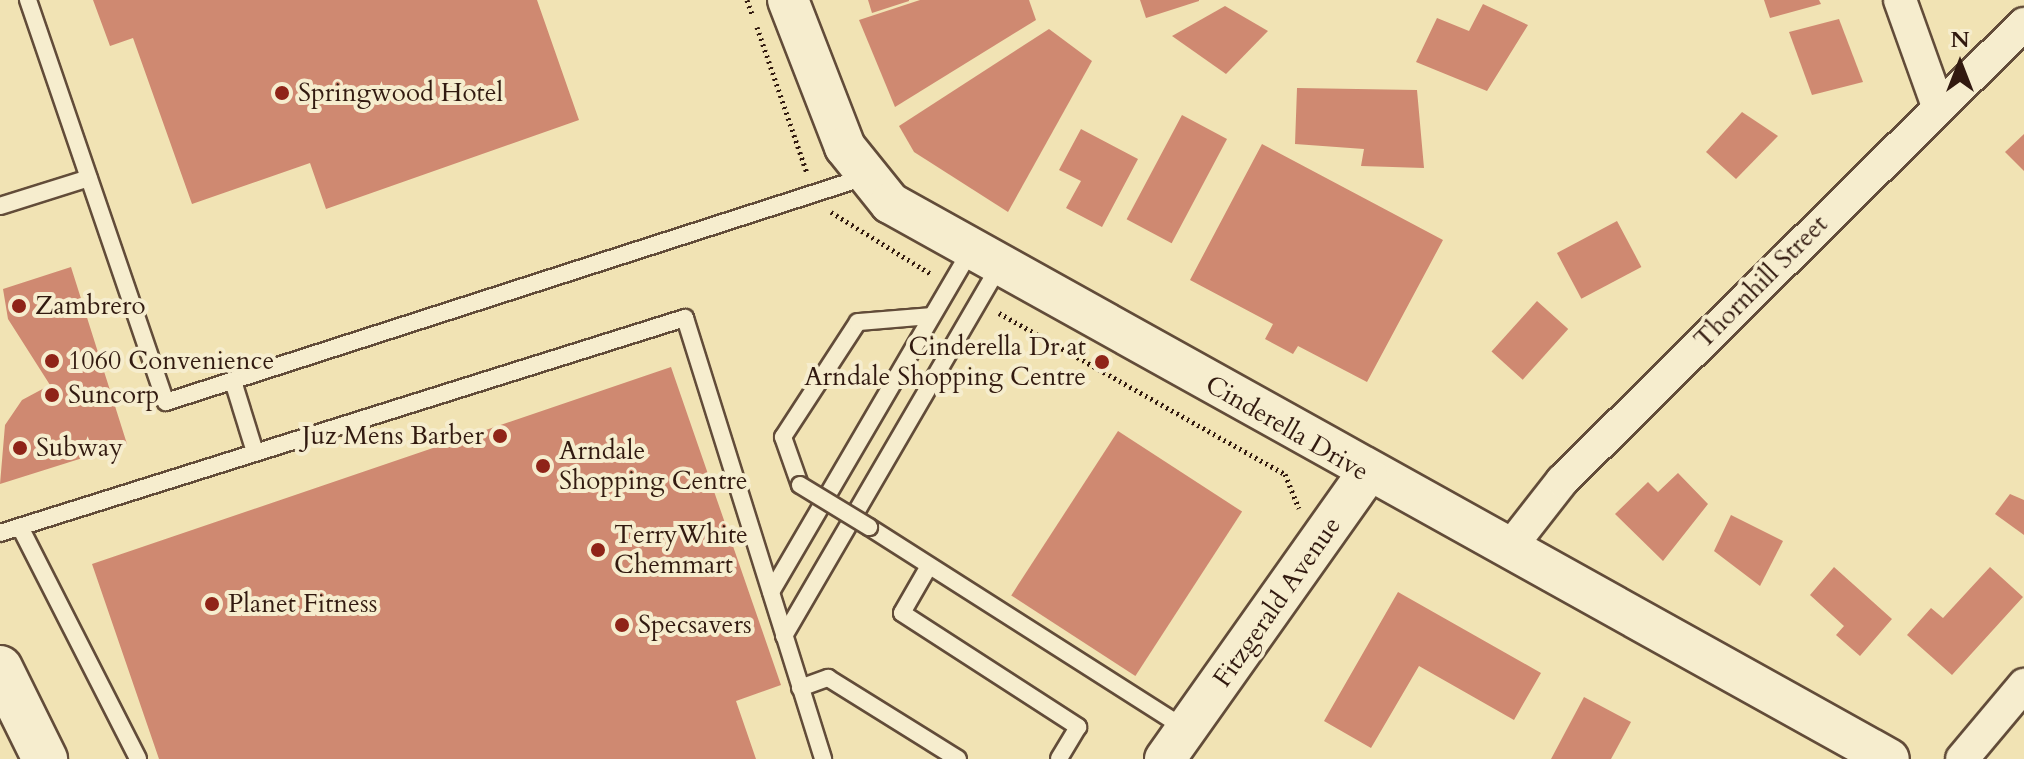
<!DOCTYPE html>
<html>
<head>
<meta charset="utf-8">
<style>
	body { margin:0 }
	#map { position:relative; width:2024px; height:759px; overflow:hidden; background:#f1e3b4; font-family:Cardo,serif }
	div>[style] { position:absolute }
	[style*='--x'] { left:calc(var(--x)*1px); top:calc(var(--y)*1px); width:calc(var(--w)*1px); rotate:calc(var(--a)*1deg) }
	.building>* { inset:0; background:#cf8971; transform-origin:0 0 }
	.path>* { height:5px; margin-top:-2.5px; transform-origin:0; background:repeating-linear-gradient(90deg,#321a10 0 2px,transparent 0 6px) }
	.roads { filter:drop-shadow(2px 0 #624c39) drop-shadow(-2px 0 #624c39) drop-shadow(0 2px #624c39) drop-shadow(0 -2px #624c39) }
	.service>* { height:16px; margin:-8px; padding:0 8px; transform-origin:8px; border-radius:8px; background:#f6edce }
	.minor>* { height:32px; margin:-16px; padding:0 16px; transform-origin:16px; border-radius:16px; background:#f6edce }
	.tertiary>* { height:40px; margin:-20px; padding:0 20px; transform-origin:20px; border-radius:20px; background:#f6edce }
	.secondary>* { height:44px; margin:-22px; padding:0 22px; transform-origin:22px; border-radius:22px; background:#f6edce }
	.bridges { filter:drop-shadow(2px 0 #624c39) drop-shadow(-2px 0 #624c39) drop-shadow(0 2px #624c39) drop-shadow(0 -2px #624c39) }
	.service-bridge>* { height:16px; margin:-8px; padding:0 8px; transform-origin:8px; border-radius:8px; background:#f6edce }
	.dots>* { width:22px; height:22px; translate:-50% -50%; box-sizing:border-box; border:4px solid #f6edce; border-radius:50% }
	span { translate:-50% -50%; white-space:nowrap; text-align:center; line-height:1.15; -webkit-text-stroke:8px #f6edce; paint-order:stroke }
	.poi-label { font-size:26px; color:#321a10 }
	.left { translate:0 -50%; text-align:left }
	.right { translate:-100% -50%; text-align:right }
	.street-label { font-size:26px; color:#321a10 }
	.north { position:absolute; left:1920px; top:24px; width:80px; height:80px; -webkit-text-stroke:6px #f6edce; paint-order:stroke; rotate:0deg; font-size:22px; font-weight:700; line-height:32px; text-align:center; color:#321a10 }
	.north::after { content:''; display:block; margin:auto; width:28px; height:36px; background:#321a10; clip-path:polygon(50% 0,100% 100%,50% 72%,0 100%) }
</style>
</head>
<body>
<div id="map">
	<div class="building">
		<i style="clip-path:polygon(93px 0,537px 0,579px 120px,326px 209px,310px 163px,192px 204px,133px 38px,110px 46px)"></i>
		<i style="clip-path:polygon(868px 0,909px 0,909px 1px,872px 13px)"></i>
		<i style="clip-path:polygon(920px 0,1029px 0,1036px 20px,895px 107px,859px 20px)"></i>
		<i style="clip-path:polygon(1140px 0,1199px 0,1199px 1px,1146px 18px)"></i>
		<i style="clip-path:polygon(1764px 0,1819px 0,1821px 4px,1770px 18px)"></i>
		<i style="clip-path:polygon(1483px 4px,1528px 25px,1487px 91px,1416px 62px,1437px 18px,1469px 31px)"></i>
		<i style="clip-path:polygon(1225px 6px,1268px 31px,1226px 74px,1172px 36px)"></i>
		<i style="clip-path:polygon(1839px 19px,1863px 82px,1812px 95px,1789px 32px)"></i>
		<i style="clip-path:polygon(1049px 29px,1092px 61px,1008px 212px,914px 152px,899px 126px)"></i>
		<i style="clip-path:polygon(1297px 88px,1417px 90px,1424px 168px,1361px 166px,1364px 149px,1295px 144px)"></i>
		<i style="clip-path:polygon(1742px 112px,1778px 136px,1736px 179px,1706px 152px)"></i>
		<i style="left:1182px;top:115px;width:51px;height:118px;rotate:28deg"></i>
		<i style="clip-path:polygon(1081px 129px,1138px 159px,1102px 227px,1066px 208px,1081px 181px,1059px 170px)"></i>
		<i style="clip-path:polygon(2024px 134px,2024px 171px,2005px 152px)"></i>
		<i style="clip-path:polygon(1262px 144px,1443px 240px,1367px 382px,1298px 346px,1293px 354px,1265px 339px,1273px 324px,1190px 280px)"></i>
		<i style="left:1617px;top:221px;width:52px;height:68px;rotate:62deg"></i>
		<i style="clip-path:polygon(71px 267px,127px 444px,0 484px,5px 425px,22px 400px,50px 385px,8px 319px,3px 289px)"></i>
		<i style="left:1537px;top:301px;width:42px;height:68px;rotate:42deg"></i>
		<i style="clip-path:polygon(671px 367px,781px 685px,736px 701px,756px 759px,159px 759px,92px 564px)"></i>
		<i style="left:1118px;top:431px;width:148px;height:196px;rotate:33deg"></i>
		<i style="clip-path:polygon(1678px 473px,1708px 504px,1663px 561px,1615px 514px,1648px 482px,1658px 492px)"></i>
		<i style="clip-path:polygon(2010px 494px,2024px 500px,2024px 535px,1995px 514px)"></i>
		<i style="clip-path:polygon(1731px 515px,1783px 541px,1760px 586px,1714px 551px)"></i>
		<i style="clip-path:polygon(1834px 567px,1892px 619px,1860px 656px,1836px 635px,1844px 626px,1810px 595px)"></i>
		<i style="clip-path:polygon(1990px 567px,2023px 597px,1952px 675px,1907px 635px,1931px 608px,1943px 618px)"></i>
		<i style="clip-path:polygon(1398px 592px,1541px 673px,1514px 720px,1419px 666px,1371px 748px,1324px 721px)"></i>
		<i style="clip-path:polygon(1584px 697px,1631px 722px,1611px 759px,1551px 759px)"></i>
	</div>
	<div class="path">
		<i style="--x:747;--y:0;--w:15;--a:70"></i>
		<i style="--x:757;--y:27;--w:154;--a:71.1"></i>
		<i style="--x:831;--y:212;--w:118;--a:31.8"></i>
		<i style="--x:999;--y:313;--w:328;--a:29.4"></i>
		<i style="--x:1285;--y:474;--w:37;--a:68"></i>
	</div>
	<div class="roads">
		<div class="service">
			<i style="--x:28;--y:0;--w:425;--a:71.1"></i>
			<i style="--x:166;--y:402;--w:734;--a:-17.84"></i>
			<i style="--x:0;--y:206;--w:93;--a:-17.5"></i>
			<i style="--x:233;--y:381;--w:74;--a:72.8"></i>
			<i style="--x:800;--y:485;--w:51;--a:-109.5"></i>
			<i style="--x:783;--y:437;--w:137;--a:-56.9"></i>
			<i style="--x:858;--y:322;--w:73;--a:-4.7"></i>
			<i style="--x:20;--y:527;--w:260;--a:63"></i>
			<i style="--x:869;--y:527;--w:376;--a:32.5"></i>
			<i style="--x:0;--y:533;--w:718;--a:-17.43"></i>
			<i style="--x:685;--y:318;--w:462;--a:72.6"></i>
			<i style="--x:929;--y:566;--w:54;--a:119.9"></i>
			<i style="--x:902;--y:613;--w:210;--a:32.9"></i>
			<i style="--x:1078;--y:727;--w:37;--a:121"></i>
			<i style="--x:771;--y:592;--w:395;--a:-59.7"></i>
			<i style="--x:784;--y:636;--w:427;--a:-59.8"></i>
			<i style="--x:800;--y:688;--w:30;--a:-20"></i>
			<i style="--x:828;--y:678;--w:153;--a:31.9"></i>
		</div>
		<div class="minor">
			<i style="--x:1900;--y:0;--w:113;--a:70.3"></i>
			<i style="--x:1508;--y:550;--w:88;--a:-52"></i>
			<i style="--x:1562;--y:481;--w:650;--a:-44.69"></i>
			<i style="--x:1962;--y:759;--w:97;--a:-50"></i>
		</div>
		<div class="tertiary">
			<i style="--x:788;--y:0;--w:158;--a:68.8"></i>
			<i style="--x:845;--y:147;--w:72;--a:51.2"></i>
			<i style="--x:890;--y:203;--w:1143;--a:29.1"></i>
			<i style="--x:1165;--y:759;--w:349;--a:-54.7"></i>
		</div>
		<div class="secondary">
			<i style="--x:0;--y:668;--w:102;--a:63.7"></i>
		</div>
	</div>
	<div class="bridges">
		<div class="service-bridge">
			<i style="--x:800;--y:485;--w:81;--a:31.3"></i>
		</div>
	</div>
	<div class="dots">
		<i style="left:282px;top:93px;background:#8f2418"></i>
		<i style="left:19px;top:306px;background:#8f2418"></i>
		<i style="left:52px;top:361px;background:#8f2418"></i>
		<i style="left:1102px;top:362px;background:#8f2418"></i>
		<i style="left:52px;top:395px;background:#8f2418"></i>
		<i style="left:500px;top:436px;background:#8f2418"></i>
		<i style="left:20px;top:448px;background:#8f2418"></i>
		<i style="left:543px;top:466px;background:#8f2418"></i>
		<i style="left:598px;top:550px;background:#8f2418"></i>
		<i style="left:212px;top:604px;background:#8f2418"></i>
		<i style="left:622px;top:625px;background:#8f2418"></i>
	</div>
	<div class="poi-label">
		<span class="left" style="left:298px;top:93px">Springwood Hotel</span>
		<span class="left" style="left:35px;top:306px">Zambrero</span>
		<span class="right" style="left:1086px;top:362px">Cinderella Dr at<br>Arndale Shopping Centre</span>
		<span class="left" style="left:68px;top:361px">1060 Convenience</span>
		<span class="left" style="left:68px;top:395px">Suncorp</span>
		<span class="right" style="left:484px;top:436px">Juz Mens Barber</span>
		<span class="left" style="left:36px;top:448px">Subway</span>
		<span class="left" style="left:559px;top:466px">Arndale<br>Shopping Centre</span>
		<span class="left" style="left:614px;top:550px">TerryWhite<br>Chemmart</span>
		<span class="left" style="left:228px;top:604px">Planet Fitness</span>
		<span class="left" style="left:638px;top:625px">Specsavers</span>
	</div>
	<div class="street-label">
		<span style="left:1761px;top:282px;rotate:-45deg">Thornhill Street</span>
		<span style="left:1287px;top:428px;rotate:30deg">Cinderella Drive</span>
		<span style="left:1277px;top:602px;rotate:-55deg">Fitzgerald Avenue</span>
	</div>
	<div class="north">N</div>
</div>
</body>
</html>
